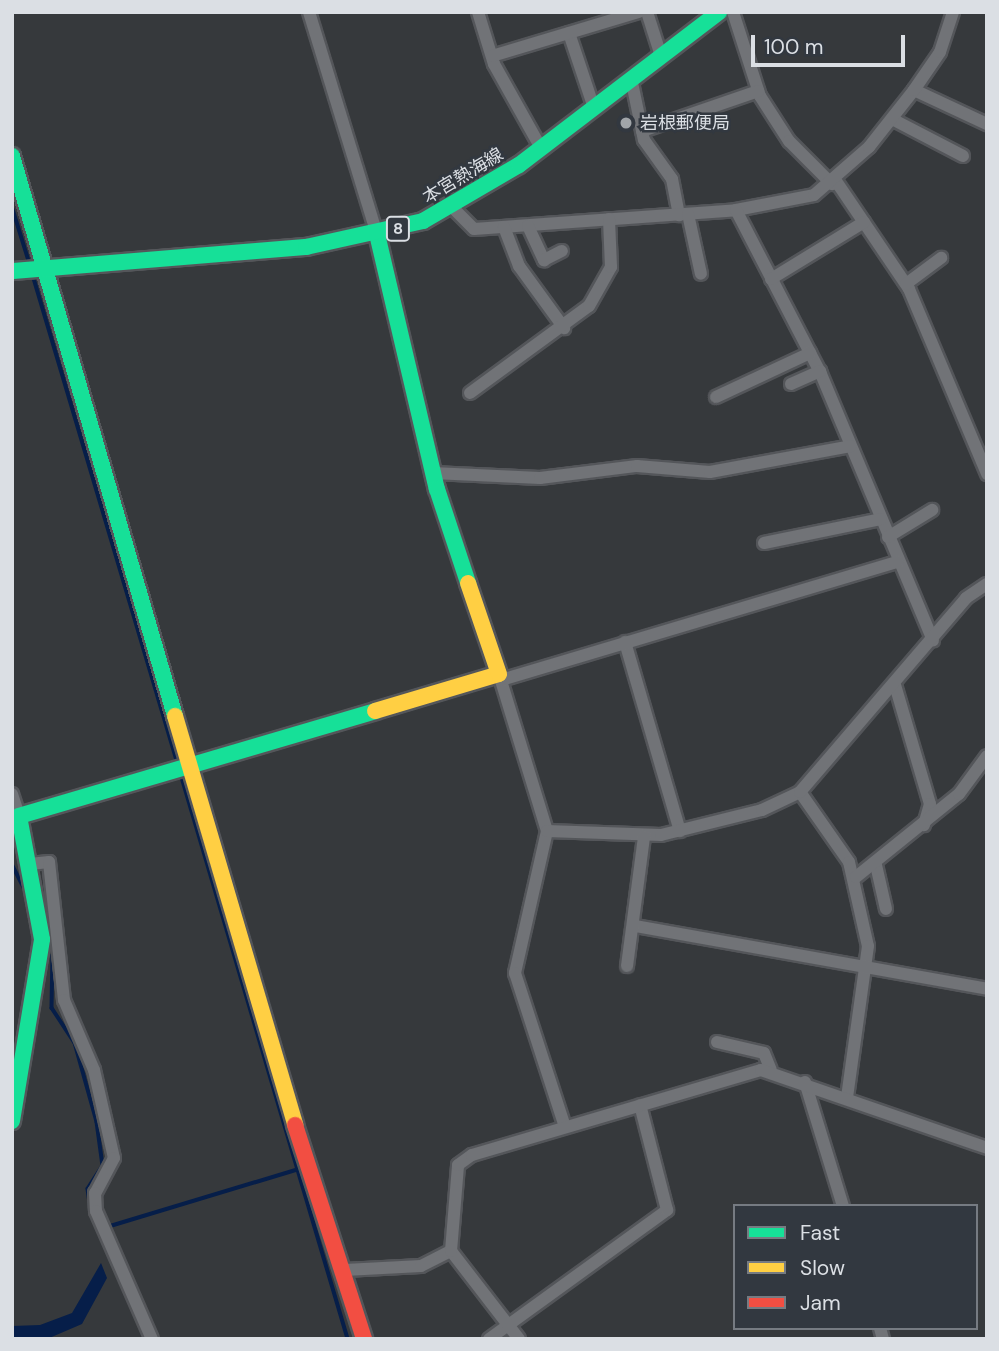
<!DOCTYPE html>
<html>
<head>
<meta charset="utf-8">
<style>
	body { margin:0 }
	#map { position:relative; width:999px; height:1351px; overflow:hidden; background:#36393c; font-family:"DM Sans","Noto Sans JP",sans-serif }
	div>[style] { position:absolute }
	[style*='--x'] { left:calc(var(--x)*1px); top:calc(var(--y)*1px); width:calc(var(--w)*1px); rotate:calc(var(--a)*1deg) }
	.water>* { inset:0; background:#061e49 }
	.stream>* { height:3.5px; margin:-1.75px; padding:0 1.75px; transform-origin:1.75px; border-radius:1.75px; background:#061e49 }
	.roads { filter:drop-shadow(2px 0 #54565a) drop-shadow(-2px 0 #54565a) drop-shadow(0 2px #54565a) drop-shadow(0 -2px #54565a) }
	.street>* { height:12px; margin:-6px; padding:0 6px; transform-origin:6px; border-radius:6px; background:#717377 }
	.fast>* { height:16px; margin:-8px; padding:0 8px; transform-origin:8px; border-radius:8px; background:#16e098 }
	.slow>* { height:16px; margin:-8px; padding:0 8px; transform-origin:8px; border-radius:8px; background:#ffcf43 }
	.jam>* { height:16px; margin:-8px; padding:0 8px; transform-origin:8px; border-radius:8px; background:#f24e42 }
	.dots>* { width:19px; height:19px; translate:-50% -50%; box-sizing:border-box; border:4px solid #323840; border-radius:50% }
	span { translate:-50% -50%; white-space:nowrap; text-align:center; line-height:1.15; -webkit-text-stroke:5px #323840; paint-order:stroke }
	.shield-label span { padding:2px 5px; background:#323840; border:2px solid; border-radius:5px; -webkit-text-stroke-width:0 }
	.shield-label { font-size:16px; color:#dbdfe4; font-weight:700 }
	.poi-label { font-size:18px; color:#dbdfe4 }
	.left { translate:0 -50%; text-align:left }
	.street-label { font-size:18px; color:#dbdfe4 }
	.frame { position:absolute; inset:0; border:14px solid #dbdfe4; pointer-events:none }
	.legend { position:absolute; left:733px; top:1204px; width:245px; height:126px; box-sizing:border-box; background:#323840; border:2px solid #767b82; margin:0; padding:9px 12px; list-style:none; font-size:21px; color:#dbdfe4 }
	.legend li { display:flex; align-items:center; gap:14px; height:35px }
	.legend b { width:35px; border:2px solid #767b82 }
	.scale { position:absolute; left:751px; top:35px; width:154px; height:32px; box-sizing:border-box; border:4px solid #dbdfe4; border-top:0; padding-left:9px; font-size:21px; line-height:24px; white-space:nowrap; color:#dbdfe4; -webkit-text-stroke:5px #323840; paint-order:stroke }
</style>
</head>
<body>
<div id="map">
	<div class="water">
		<i style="clip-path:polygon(101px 1263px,107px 1278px,82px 1324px,47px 1339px,12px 1339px,12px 1326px,40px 1325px,72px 1313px)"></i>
	</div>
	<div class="stream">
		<i style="--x:12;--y:206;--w:61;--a:72.8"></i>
		<i style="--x:33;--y:275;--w:510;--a:73.48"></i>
		<i style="--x:181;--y:774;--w:589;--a:73.53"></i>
		<i style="--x:12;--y:864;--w:37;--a:63"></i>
		<i style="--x:53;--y:955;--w:53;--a:91.1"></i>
		<i style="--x:52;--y:1008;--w:42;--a:56.7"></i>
		<i style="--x:75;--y:1043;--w:82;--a:74.4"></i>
		<i style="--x:97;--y:1122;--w:44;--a:82.2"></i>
		<i style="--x:103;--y:1166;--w:27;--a:123"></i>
		<i style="--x:88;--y:1189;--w:21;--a:82"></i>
		<i style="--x:93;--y:1218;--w:13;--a:61"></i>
		<i style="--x:107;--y:1227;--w:201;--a:-16.8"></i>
	</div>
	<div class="roads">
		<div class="street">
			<i style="--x:309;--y:12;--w:232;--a:73"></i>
			<i style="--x:478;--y:12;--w:54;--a:72.9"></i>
			<i style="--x:494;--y:64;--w:96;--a:60.8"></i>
			<i style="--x:647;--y:12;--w:46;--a:72.3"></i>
			<i style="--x:733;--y:12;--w:88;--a:72.2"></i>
			<i style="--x:760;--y:96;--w:54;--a:57.2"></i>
			<i style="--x:789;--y:141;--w:61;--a:45"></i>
			<i style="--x:569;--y:33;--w:79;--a:71.6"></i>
			<i style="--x:492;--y:56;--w:153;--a:-16.7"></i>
			<i style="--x:631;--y:78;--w:63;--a:78.2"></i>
			<i style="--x:644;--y:140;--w:48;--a:54.3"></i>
			<i style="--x:672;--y:179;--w:37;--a:79"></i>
			<i style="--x:914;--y:90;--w:81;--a:25"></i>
			<i style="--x:892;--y:119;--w:80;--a:27.5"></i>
			<i style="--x:642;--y:131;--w:123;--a:-19"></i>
			<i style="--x:836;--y:181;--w:130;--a:55.9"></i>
			<i style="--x:909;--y:289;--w:201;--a:67.1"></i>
			<i style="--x:452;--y:207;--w:31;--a:45"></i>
			<i style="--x:474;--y:229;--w:263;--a:-4.1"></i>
			<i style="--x:736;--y:210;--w:79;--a:-10.9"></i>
			<i style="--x:814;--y:195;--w:73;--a:-41.1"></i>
			<i style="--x:869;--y:147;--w:73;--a:-51.7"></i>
			<i style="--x:914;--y:90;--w:46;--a:-55.6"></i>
			<i style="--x:940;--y:52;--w:42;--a:-72"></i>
			<i style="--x:736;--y:210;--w:185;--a:62.6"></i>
			<i style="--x:821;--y:374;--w:289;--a:67.2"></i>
			<i style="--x:688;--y:214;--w:61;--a:77.8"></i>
			<i style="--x:528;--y:226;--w:38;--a:65"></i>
			<i style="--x:544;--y:260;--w:20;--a:-27"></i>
			<i style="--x:504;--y:227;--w:42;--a:69"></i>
			<i style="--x:519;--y:266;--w:77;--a:54"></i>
			<i style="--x:771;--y:279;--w:109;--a:-31.5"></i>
			<i style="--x:906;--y:284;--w:44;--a:-36.6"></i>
			<i style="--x:791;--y:384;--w:32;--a:-24"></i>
			<i style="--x:470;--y:393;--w:147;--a:-36.2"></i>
			<i style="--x:589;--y:306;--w:45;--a:-60.6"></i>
			<i style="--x:611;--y:267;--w:48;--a:-92.4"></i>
			<i style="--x:716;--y:397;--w:104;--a:-25.1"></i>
			<i style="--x:433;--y:473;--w:107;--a:2.7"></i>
			<i style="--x:540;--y:478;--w:98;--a:-7.1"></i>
			<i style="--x:637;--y:466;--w:73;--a:4.7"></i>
			<i style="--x:710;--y:472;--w:143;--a:-10.4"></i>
			<i style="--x:888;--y:537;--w:52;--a:-31.5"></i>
			<i style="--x:764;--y:543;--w:119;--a:-11.6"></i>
			<i style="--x:625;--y:642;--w:197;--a:73.8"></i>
			<i style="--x:499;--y:674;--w:164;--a:73"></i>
			<i style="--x:547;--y:831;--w:146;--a:102.7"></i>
			<i style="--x:515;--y:973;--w:162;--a:72"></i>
			<i style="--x:501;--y:680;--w:414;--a:-16.6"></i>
			<i style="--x:895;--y:685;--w:124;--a:73.6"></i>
			<i style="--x:930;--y:804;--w:22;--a:106"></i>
			<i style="--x:800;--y:792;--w:85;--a:55"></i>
			<i style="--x:849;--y:862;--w:86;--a:77.3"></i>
			<i style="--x:868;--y:946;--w:152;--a:97.9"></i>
			<i style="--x:12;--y:794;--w:23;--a:72"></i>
			<i style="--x:19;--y:816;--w:6;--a:162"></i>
			<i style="--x:547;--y:831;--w:114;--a:2"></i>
			<i style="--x:661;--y:835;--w:104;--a:-13.9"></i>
			<i style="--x:762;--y:810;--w:42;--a:-25.3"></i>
			<i style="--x:800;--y:792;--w:255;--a:-49.4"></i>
			<i style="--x:966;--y:598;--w:25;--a:-34"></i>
			<i style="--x:30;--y:864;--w:19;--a:-6"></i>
			<i style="--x:49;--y:862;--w:139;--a:83.8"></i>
			<i style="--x:64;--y:1000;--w:76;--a:66.8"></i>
			<i style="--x:94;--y:1070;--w:90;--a:77.2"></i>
			<i style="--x:114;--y:1158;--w:40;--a:118"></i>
			<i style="--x:95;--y:1193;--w:18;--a:87"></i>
			<i style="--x:96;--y:1211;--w:140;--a:66.4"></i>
			<i style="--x:876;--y:865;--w:45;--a:77.2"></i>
			<i style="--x:856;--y:877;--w:132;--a:-38.9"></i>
			<i style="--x:959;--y:794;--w:47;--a:-53.6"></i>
			<i style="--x:635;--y:926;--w:358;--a:10.1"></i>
			<i style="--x:627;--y:966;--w:131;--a:-82.5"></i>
			<i style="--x:717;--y:1042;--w:48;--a:13.2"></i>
			<i style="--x:764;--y:1053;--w:18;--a:68"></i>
			<i style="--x:805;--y:1082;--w:130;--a:73"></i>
			<i style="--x:345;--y:1270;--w:76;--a:-3"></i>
			<i style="--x:421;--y:1266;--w:34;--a:-27"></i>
			<i style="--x:880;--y:1328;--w:11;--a:75"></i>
			<i style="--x:489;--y:1339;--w:220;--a:-35.9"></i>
			<i style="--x:667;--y:1210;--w:108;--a:-104.4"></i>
			<i style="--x:519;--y:1339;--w:111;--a:-127.7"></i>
			<i style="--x:451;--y:1251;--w:86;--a:-85.3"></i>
			<i style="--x:458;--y:1165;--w:17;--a:-36"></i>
			<i style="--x:472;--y:1155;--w:301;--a:-16.4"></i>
			<i style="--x:761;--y:1070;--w:239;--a:19"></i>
		</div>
		<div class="fast">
			<i style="--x:12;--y:156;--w:583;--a:73.77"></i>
			<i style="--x:377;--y:234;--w:262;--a:76.8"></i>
			<i style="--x:437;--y:489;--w:99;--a:71.7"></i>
			<i style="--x:12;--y:271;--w:295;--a:-4.7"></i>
			<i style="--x:306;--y:247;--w:120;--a:-12.5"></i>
			<i style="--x:423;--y:221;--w:111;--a:-30.3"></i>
			<i style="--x:519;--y:165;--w:252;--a:-37.4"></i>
			<i style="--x:12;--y:1121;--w:184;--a:-80.6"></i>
			<i style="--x:42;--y:939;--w:125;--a:-100.6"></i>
			<i style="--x:19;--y:816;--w:371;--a:-16.4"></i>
		</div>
		<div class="slow">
			<i style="--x:375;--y:711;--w:129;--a:-16.6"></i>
			<i style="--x:499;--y:674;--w:96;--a:-108.8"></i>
			<i style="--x:175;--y:716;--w:426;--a:73.6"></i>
		</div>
		<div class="jam">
			<i style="--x:295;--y:1125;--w:225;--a:72.1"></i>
		</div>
	</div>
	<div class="dots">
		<i style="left:626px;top:123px;background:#a1a5a9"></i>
	</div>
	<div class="shield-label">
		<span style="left:398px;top:229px">8</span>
	</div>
	<div class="poi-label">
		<span class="left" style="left:640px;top:123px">岩根郵便局</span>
	</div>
	<div class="street-label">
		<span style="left:463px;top:176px;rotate:-31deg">本宮熱海線</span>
	</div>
	<div class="frame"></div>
	<ul class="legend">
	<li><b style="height:9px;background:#16e098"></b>Fast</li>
	<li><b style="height:9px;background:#ffcf43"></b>Slow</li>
	<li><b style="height:9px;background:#f24e42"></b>Jam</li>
	</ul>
	<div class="scale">100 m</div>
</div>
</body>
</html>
